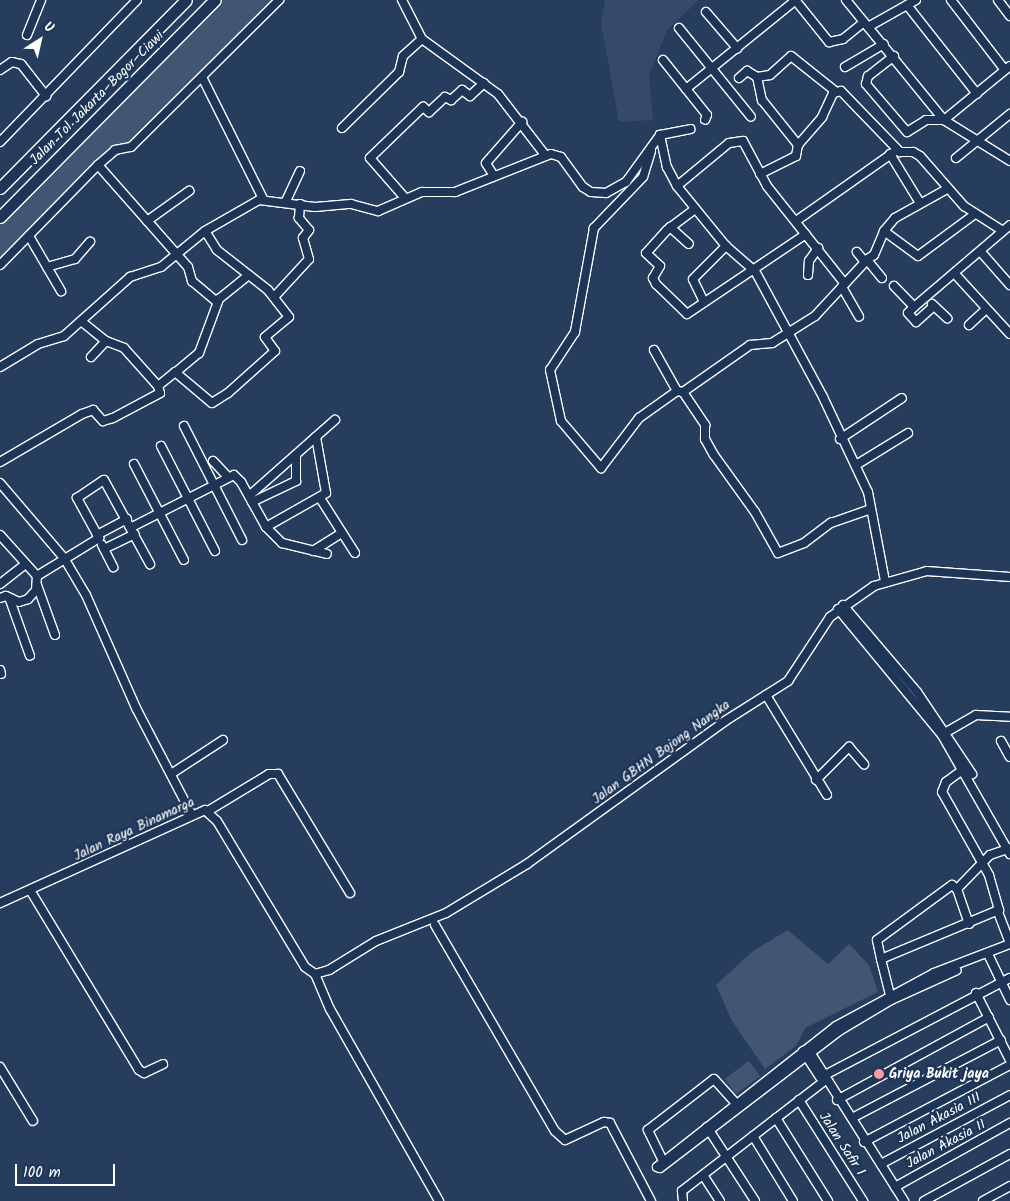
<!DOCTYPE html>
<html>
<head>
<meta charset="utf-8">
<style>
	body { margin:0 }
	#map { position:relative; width:1010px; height:1201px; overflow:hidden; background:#263d5e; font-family:Kalam,sans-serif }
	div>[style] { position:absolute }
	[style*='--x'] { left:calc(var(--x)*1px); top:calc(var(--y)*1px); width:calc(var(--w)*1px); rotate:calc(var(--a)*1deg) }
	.built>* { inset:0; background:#344a68 }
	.green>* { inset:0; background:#425672; transform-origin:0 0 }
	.roads { filter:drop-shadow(1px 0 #fff) drop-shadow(-1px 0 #fff) drop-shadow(0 1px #fff) drop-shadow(0 -1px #fff) }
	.minor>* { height:8px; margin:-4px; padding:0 4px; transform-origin:4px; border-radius:4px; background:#1d3557 }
	.highway>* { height:11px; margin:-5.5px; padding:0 5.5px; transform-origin:5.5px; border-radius:5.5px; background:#1d3557 }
	.dots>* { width:14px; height:14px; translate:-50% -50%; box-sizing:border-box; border:2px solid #1d3557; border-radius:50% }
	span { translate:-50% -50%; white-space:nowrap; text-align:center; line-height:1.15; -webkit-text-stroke:5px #1d3557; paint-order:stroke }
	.street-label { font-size:14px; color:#fff }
	.poi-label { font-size:14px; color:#fff; font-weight:700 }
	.left { translate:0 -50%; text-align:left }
	.north { position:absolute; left:15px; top:15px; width:50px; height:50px; -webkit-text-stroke:4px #1d3557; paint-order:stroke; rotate:35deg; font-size:14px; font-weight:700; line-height:20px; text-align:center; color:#fff }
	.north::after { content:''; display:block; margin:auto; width:18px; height:22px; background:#fff; clip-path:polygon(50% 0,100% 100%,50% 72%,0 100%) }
	.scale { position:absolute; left:15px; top:1164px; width:100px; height:22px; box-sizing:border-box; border:2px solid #fff; border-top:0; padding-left:6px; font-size:15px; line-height:18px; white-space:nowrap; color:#fff; -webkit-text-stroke:4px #1d3557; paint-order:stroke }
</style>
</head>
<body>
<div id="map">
	<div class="built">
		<i style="clip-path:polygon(605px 0,699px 0,667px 30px,649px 76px,653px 120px,619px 122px,601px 23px)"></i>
	</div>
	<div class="green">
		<i style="clip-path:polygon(215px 0,279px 0,131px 147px,119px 149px,0 269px,0 217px)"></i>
		<i style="clip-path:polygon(788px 930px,828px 964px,849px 944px,869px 965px,878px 992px,805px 1028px,797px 1045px,765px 1069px,732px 1021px,716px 985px,753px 951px)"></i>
		<i style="left:749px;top:1061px;width:19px;height:30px;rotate:54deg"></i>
	</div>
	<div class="roads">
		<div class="minor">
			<i style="--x:402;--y:0;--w:44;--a:62.9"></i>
			<i style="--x:846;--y:0;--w:155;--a:50.8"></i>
			<i style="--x:944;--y:120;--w:78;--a:31.8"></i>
			<i style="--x:951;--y:0;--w:88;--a:52.4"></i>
			<i style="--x:998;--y:0;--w:20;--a:53"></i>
			<i style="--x:796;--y:1;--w:53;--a:51.2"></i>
			<i style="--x:829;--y:42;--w:14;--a:-12"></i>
			<i style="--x:843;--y:39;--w:27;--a:-39"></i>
			<i style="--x:907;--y:5;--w:113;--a:51.8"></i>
			<i style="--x:706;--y:12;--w:48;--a:49.3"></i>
			<i style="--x:868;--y:27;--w:55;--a:-29.4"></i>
			<i style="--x:679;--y:28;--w:114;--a:51"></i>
			<i style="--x:27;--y:35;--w:38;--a:-68"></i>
			<i style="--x:894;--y:56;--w:33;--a:142"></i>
			<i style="--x:868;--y:76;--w:8;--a:104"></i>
			<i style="--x:866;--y:84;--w:63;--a:49.5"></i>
			<i style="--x:907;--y:132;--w:22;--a:-32"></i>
			<i style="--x:926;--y:120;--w:18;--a:0"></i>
			<i style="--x:944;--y:120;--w:85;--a:-39.3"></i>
			<i style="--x:663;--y:60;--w:70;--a:51.3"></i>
			<i style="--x:707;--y:115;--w:5;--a:112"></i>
			<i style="--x:845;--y:67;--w:45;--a:-30.5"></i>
			<i style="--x:0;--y:70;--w:14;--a:-34"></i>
			<i style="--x:12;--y:62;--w:9;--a:13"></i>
			<i style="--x:21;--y:64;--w:41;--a:52"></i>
			<i style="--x:757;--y:77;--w:24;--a:78"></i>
			<i style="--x:762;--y:100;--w:58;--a:51.3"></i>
			<i style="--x:739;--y:78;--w:11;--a:-41"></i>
			<i style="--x:747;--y:71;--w:12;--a:31"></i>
			<i style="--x:757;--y:77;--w:13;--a:-9"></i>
			<i style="--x:770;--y:75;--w:28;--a:-42"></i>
			<i style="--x:791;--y:56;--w:56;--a:38.5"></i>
			<i style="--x:203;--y:79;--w:134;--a:63.4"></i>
			<i style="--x:686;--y:89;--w:141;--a:-39"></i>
			<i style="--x:342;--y:128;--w:80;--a:-44.5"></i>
			<i style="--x:399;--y:72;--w:16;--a:-76"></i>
			<i style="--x:403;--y:56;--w:25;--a:-42"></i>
			<i style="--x:422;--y:39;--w:94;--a:35.9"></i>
			<i style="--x:498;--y:94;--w:78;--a:52.3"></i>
			<i style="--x:660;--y:135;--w:33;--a:78"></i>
			<i style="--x:667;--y:167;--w:21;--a:62"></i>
			<i style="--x:677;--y:186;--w:77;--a:50.8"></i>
			<i style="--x:726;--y:246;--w:38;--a:41"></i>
			<i style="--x:755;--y:271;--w:143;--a:61.6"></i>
			<i style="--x:823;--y:397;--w:105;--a:64.7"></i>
			<i style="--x:868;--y:492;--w:91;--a:79.2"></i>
			<i style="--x:0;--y:142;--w:197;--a:-46"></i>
			<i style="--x:651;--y:151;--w:27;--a:107"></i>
			<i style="--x:643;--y:177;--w:71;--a:133.9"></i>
			<i style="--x:594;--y:228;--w:106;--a:100.4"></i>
			<i style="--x:575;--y:332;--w:45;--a:123.3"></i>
			<i style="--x:550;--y:370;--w:52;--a:77.8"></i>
			<i style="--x:561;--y:421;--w:62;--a:49.6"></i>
			<i style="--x:601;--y:468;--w:63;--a:-52.8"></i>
			<i style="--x:639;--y:418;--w:47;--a:-35.4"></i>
			<i style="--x:677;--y:391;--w:6;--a:9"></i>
			<i style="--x:683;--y:392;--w:82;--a:-35"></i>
			<i style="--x:750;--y:345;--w:22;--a:-5"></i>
			<i style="--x:772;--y:343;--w:51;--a:-32.1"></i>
			<i style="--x:815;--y:316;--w:74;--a:-47.2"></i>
			<i style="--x:865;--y:262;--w:13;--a:-129"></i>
			<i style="--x:890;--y:154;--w:57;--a:58.5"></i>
			<i style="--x:956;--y:158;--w:70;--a:-39.2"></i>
			<i style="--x:98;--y:165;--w:23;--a:-41"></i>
			<i style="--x:115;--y:150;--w:16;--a:-11"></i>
			<i style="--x:131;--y:147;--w:209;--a:-44.8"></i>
			<i style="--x:760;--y:174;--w:40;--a:-26.6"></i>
			<i style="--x:796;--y:156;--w:11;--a:-80"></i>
			<i style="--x:798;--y:145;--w:37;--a:-49"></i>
			<i style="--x:822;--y:117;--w:26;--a:-65"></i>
			<i style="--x:833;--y:93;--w:8;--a:-14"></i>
			<i style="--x:841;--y:91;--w:85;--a:46"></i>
			<i style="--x:900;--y:152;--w:13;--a:0"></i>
			<i style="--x:913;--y:152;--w:8;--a:30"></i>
			<i style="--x:920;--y:156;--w:67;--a:48.7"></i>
			<i style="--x:964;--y:206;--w:46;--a:32.7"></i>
			<i style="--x:494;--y:176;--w:15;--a:-122"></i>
			<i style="--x:486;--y:163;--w:55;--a:-48.7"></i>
			<i style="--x:677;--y:186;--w:67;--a:-39.6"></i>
			<i style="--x:729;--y:143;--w:14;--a:-8"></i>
			<i style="--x:743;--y:141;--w:51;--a:61.9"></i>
			<i style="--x:767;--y:186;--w:125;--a:51.5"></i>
			<i style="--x:405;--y:198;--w:53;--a:-131.2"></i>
			<i style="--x:370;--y:158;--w:74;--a:-43.9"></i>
			<i style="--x:423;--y:107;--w:8;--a:40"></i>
			<i style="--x:429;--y:112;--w:22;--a:-43"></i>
			<i style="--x:445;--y:97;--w:7;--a:27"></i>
			<i style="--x:451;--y:100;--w:15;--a:-42"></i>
			<i style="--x:462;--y:90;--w:10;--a:37"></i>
			<i style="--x:470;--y:96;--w:19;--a:-43"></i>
			<i style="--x:286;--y:201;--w:33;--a:-65"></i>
			<i style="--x:695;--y:209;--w:35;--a:143"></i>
			<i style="--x:667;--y:230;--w:31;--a:132"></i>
			<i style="--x:646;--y:253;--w:19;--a:43"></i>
			<i style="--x:660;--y:266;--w:14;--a:120"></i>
			<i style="--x:653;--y:278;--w:7;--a:63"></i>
			<i style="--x:656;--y:284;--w:43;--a:44.1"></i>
			<i style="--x:687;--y:314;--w:143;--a:-33.9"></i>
			<i style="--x:147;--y:221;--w:52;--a:-35.5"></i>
			<i style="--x:796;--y:221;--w:123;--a:-35.1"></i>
			<i style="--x:670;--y:227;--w:25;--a:42"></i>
			<i style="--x:884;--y:231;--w:42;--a:36.3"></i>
			<i style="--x:918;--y:256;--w:71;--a:-36.4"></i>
			<i style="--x:29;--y:236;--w:64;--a:59.8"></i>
			<i style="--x:981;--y:252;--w:44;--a:48.7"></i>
			<i style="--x:866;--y:260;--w:9;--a:-32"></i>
			<i style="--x:874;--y:255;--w:26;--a:-67"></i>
			<i style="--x:884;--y:231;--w:17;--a:-50"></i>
			<i style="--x:895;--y:218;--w:60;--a:-29.1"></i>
			<i style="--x:868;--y:261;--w:22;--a:51"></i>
			<i style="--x:0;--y:265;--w:140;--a:-45.6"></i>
			<i style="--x:98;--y:165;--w:136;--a:48.6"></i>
			<i style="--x:188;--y:267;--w:15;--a:74"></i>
			<i style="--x:192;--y:281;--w:33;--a:40"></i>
			<i style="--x:47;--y:267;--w:29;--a:-16"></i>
			<i style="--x:75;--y:259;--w:23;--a:-49"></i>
			<i style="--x:955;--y:274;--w:81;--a:47.5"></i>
			<i style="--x:808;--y:275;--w:14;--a:-86"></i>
			<i style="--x:809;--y:261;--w:16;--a:-55"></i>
			<i style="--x:894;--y:286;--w:29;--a:46"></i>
			<i style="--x:914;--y:307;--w:126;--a:-40.5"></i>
			<i style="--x:842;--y:287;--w:34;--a:60"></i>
			<i style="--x:275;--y:296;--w:50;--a:-47.4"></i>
			<i style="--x:309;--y:259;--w:22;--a:-106"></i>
			<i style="--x:303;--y:238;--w:10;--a:-53"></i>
			<i style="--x:309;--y:230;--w:16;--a:-130"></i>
			<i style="--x:299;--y:218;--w:14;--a:-86"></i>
			<i style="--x:704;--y:302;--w:25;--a:-116"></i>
			<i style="--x:693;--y:279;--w:47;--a:-45"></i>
			<i style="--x:932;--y:304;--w:21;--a:43"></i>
			<i style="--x:914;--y:307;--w:8;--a:135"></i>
			<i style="--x:908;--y:313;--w:12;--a:48"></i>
			<i style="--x:916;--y:322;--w:24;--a:-42"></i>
			<i style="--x:81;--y:321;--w:32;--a:39"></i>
			<i style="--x:106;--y:341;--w:22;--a:133"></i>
			<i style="--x:969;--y:325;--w:23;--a:-43"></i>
			<i style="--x:106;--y:341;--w:19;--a:21"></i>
			<i style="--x:124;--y:348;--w:51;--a:48.2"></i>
			<i style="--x:654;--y:350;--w:47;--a:60.7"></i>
			<i style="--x:0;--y:367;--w:44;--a:-31.2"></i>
			<i style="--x:38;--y:344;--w:27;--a:-17"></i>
			<i style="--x:64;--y:336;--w:89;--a:-41.8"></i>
			<i style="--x:130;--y:277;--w:33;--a:-18"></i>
			<i style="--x:161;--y:267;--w:57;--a:-39.3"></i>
			<i style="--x:205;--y:231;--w:62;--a:-29.9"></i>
			<i style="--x:259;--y:200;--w:56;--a:7.1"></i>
			<i style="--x:315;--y:207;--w:36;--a:-5"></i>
			<i style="--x:351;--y:204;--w:28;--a:15"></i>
			<i style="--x:378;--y:211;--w:48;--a:-23.4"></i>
			<i style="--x:422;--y:192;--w:33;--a:0"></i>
			<i style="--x:455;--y:192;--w:103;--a:-21.6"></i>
			<i style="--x:551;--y:154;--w:10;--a:17"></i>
			<i style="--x:561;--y:157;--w:37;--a:54"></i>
			<i style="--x:583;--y:187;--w:9;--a:32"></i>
			<i style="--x:591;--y:192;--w:15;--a:4"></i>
			<i style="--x:606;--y:193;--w:23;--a:-29"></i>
			<i style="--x:626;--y:182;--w:58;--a:-54.1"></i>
			<i style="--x:660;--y:135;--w:31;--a:-11"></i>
			<i style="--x:176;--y:372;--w:30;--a:-40"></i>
			<i style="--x:199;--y:353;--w:58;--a:-69.7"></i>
			<i style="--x:219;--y:299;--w:38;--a:-39"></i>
			<i style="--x:683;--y:392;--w:40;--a:56"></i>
			<i style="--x:705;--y:425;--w:14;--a:90"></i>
			<i style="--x:705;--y:439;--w:18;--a:61"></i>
			<i style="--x:714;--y:455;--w:70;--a:54.3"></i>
			<i style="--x:755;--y:512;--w:47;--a:60.7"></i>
			<i style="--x:778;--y:553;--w:28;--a:-21"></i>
			<i style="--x:804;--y:543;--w:34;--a:-37"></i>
			<i style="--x:831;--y:523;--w:42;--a:-19.3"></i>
			<i style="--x:184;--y:426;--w:128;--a:63"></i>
			<i style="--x:840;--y:439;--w:74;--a:-33.5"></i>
			<i style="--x:161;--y:446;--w:118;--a:62.8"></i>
			<i style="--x:213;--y:461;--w:22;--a:47"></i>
			<i style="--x:0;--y:462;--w:95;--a:-30.3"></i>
			<i style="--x:82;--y:414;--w:12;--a:-20"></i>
			<i style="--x:93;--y:410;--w:15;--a:48"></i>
			<i style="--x:103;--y:421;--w:10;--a:-17"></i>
			<i style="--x:113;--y:418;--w:53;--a:-28"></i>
			<i style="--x:160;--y:393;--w:7;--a:-106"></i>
			<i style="--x:158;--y:386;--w:22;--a:-39"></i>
			<i style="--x:175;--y:372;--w:48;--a:40"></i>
			<i style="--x:212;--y:403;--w:19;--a:-32"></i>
			<i style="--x:228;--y:393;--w:63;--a:-41.8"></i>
			<i style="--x:275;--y:351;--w:17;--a:-126"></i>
			<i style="--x:265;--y:337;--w:31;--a:-40"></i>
			<i style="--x:289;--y:317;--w:34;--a:-128"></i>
			<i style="--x:268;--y:290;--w:65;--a:-141.9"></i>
			<i style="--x:217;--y:250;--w:22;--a:-122"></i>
			<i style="--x:134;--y:464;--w:108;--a:62.5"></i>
			<i style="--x:856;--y:465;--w:61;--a:-31.6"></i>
			<i style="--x:0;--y:483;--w:99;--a:49.5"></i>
			<i style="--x:64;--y:558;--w:43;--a:59.3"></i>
			<i style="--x:86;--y:595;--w:124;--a:66.1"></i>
			<i style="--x:136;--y:708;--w:121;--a:62.4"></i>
			<i style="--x:249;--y:496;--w:115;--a:-41.5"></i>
			<i style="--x:320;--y:498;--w:65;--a:57.5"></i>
			<i style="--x:252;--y:502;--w:49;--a:-25.5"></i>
			<i style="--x:296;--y:481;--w:25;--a:-90"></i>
			<i style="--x:132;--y:527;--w:114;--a:-27"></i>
			<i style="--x:234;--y:475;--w:10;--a:45"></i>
			<i style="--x:241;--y:482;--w:51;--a:60.9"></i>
			<i style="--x:266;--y:527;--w:69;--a:-29.5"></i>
			<i style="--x:326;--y:493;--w:57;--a:-100.1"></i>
			<i style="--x:266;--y:527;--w:23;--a:45"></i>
			<i style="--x:282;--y:543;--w:46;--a:13.7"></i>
			<i style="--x:0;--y:535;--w:55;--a:47.9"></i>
			<i style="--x:37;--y:576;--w:73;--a:-31.5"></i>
			<i style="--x:99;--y:538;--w:46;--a:-118.8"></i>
			<i style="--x:77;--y:498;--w:32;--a:-34"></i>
			<i style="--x:104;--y:480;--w:96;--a:61.3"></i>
			<i style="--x:97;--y:535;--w:34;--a:-28"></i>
			<i style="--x:102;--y:545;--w:25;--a:63"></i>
			<i style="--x:104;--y:549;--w:34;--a:-26"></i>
			<i style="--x:313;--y:551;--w:34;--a:-32"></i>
			<i style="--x:0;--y:584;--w:31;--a:-38"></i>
			<i style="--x:37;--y:585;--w:53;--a:70.2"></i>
			<i style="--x:0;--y:598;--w:6;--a:-18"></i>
			<i style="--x:6;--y:596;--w:14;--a:25"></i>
			<i style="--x:19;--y:602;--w:9;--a:-18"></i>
			<i style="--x:28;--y:599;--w:12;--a:-48"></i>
			<i style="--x:36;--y:590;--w:14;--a:-86"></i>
			<i style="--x:10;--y:600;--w:59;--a:70.3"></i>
			<i style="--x:843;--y:605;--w:114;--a:49.6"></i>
			<i style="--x:917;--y:692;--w:99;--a:56.1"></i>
			<i style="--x:838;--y:609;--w:163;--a:50.5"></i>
			<i style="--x:942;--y:735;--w:137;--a:60.3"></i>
			<i style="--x:0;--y:670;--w:4;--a:76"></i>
			<i style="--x:766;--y:695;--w:117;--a:58.6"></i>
			<i style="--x:943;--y:734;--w:38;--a:-30"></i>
			<i style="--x:976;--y:715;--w:34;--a:3"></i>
			<i style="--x:1001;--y:741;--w:18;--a:61"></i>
			<i style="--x:171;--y:774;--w:62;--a:-33.2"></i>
			<i style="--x:816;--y:780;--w:47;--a:-45"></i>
			<i style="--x:849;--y:747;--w:23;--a:49"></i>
			<i style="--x:208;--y:811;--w:71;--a:-31.2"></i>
			<i style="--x:269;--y:774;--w:9;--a:0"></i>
			<i style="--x:278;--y:774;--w:139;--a:58.8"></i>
			<i style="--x:30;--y:890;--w:210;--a:58.8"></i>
			<i style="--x:139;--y:1070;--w:6;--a:31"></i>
			<i style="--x:144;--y:1073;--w:21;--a:-25"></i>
			<i style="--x:0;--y:903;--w:225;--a:-24.4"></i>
			<i style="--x:205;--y:810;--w:16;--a:43"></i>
			<i style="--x:217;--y:821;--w:170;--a:58.9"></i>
			<i style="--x:305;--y:967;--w:12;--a:35"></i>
			<i style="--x:998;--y:912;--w:33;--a:69"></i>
			<i style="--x:969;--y:924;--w:37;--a:-109"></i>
			<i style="--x:957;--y:889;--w:47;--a:-45.9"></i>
			<i style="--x:990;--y:855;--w:21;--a:-19"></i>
			<i style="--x:435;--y:925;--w:238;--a:59.8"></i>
			<i style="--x:555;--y:1131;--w:13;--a:42"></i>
			<i style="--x:565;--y:1140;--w:43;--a:-24.8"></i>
			<i style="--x:604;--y:1122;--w:6;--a:9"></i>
			<i style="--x:610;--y:1123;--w:88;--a:62.3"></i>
			<i style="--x:988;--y:954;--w:51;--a:64.4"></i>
			<i style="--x:881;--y:959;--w:19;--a:-102"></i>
			<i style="--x:877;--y:940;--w:93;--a:-36.3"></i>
			<i style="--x:952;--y:885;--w:6;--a:39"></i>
			<i style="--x:315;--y:974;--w:15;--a:-16"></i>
			<i style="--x:329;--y:970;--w:55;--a:-31.7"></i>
			<i style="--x:376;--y:941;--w:75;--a:-21.8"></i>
			<i style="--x:446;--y:913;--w:95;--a:-31.2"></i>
			<i style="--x:527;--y:864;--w:244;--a:-35.8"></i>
			<i style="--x:725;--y:721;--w:75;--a:-32.4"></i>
			<i style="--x:788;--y:681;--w:77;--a:-56.7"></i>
			<i style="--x:830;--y:617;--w:54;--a:-35.2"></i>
			<i style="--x:874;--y:586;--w:55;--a:-15.8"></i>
			<i style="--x:927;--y:571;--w:83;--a:4.1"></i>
			<i style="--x:315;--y:974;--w:38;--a:67"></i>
			<i style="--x:330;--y:1009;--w:221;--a:60.4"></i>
			<i style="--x:976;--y:993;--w:75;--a:63.1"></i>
			<i style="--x:891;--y:999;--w:41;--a:-104"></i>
			<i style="--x:881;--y:959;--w:128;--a:-22.6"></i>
			<i style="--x:999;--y:910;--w:36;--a:-106"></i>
			<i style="--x:989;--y:875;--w:95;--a:-119.5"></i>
			<i style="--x:942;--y:792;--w:11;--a:-68"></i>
			<i style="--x:946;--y:782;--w:22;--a:-36"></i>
			<i style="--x:808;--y:1049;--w:180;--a:57.7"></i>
			<i style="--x:803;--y:1051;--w:31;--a:57"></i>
			<i style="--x:0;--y:1067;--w:63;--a:58.6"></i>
			<i style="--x:825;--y:1075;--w:209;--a:-27.7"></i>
			<i style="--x:799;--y:1100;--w:120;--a:57.6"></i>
			<i style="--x:837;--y:1100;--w:173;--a:-28.6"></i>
			<i style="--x:776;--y:1118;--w:98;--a:57.9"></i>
			<i style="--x:852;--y:1118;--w:168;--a:-27.6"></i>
			<i style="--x:707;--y:1127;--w:88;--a:57"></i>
			<i style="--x:753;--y:1136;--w:76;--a:58.4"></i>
			<i style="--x:864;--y:1142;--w:165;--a:-27.8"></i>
			<i style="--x:664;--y:1163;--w:37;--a:-116"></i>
			<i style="--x:648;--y:1130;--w:83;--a:-37.7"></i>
			<i style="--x:714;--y:1079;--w:31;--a:48"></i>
			<i style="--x:881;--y:1164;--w:146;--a:-28.1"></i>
			<i style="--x:657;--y:1167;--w:228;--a:-38.2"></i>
			<i style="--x:836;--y:1026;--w:111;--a:-28.4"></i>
			<i style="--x:934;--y:973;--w:81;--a:-20.9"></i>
			<i style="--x:657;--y:1167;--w:3;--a:18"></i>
			<i style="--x:660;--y:1168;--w:225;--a:-37.4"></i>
			<i style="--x:839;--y:1031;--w:61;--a:-30.8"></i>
			<i style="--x:891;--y:1000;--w:72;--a:-24.4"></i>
			<i style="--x:703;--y:1175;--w:31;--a:57"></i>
			<i style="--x:895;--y:1187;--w:132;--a:-29.1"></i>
			<i style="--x:683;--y:1201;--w:10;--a:-96"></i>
			<i style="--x:682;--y:1191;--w:183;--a:-37.7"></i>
			<i style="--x:924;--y:1201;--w:98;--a:-28.7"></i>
			<i style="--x:983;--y:1201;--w:31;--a:-29"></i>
		</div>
		<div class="highway">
			<i style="--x:0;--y:188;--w:264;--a:-45.3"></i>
			<i style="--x:0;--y:217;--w:305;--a:-45.3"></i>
		</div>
	</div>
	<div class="dots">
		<i style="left:879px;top:1074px;background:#ff9aa2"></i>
	</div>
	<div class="street-label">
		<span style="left:97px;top:98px;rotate:-45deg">Jalan Tol Jakarta–Bogor–Ciawi</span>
		<span style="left:661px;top:752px;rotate:-36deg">Jalan GBHN Bojong Nangka</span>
		<span style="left:134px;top:829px;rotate:-25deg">Jalan Raya Binamarga</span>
		<span style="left:939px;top:1118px;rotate:-28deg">Jalan Akasia III</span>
		<span style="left:842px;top:1144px;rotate:57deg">Jalan Safir 1</span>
		<span style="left:946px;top:1144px;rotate:-28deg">Jalan Akasia II</span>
	</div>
	<div class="poi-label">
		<span class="left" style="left:889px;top:1074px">Griya Bukit jaya</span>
	</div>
	<div class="north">U</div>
	<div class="scale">100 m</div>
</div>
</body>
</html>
